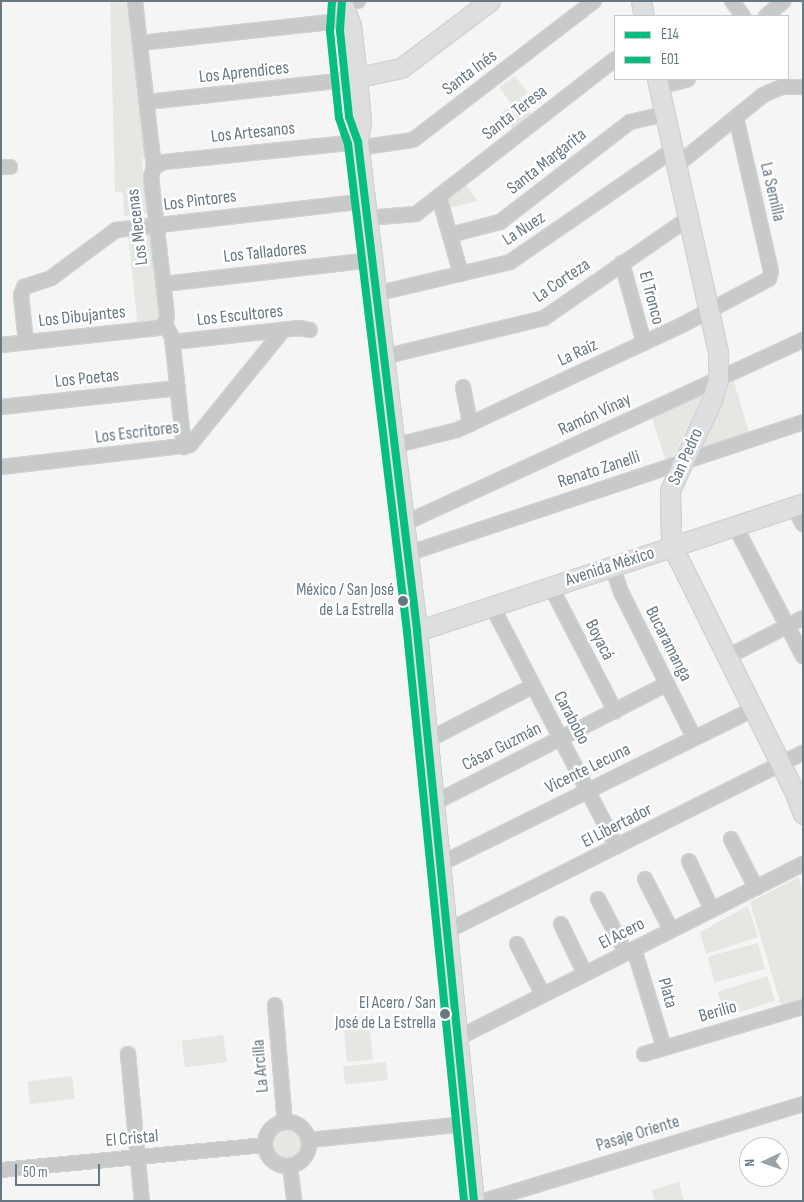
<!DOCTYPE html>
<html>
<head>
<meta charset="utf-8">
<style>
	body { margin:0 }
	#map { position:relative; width:804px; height:1202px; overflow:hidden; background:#f5f5f5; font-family:"Sofia Sans Condensed",sans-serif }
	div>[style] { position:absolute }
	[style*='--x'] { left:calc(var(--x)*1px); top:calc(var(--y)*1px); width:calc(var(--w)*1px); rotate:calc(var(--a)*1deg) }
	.green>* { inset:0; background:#e4e7e2; transform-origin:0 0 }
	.round { border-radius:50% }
	.roads { filter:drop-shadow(1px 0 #d1d2d3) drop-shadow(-1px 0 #d1d2d3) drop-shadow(0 1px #d1d2d3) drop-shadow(0 -1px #d1d2d3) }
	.street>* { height:14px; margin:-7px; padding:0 7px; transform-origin:7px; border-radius:7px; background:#c8caca }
	.street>.ring { margin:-7px; padding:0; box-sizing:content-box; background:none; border:14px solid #c8caca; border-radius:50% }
	.secondary>* { height:19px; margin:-9.5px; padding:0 9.5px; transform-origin:9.5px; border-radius:9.5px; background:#dddedf }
	.bus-1>* { height:8px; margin:-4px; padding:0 4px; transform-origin:4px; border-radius:4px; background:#05be7f }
	.bus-2>* { height:8px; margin:-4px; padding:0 4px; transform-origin:4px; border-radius:4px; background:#05be7f }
	.dots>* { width:14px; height:14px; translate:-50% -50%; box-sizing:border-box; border:2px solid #fff; border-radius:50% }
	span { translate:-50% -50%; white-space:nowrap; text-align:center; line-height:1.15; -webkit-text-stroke:5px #fff; paint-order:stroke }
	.bus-label { font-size:17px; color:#687882 }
	.right { translate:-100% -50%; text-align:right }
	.street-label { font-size:18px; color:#687882 }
	.frame { position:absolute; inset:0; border:2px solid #687882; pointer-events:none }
	.legend { position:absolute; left:614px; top:15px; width:175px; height:65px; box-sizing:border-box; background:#fff; border:1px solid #c3c9cd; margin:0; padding:6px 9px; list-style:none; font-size:15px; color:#687882 }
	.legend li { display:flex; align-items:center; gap:10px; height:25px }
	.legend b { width:25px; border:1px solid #c3c9cd }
	.north { position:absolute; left:739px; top:1137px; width:50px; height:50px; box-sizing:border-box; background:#fff; border:1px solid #c3c9cd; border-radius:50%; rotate:267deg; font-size:14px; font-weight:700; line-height:20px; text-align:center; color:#687882 }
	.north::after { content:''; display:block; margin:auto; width:18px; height:22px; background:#99a4aa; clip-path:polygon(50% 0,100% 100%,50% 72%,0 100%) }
	.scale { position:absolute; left:15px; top:1164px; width:85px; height:22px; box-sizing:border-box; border:2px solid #687882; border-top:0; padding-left:6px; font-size:15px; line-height:18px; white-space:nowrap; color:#687882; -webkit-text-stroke:4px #fff; paint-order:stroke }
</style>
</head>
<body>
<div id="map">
	<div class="green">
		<i style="clip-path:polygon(110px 1px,129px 1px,146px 158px,142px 159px,148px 214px,124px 216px,123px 192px,115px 192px)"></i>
		<i style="clip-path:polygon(515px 76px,528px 93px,520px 99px,534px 118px,515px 132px,501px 113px,512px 105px,499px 87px)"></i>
		<i style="clip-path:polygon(464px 182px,478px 201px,448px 208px,444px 196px)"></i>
		<i style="left:151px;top:232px;width:88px;height:23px;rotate:84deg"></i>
		<i style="clip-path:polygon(734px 382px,750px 436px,699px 453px,728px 384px)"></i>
		<i style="clip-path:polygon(707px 387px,672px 459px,666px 461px,651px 415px)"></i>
		<i style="clip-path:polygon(799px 877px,803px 895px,803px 999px,781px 1005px,750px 902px)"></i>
		<i style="clip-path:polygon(748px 906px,758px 937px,706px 954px,700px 932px)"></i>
		<i style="left:758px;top:943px;width:27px;height:52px;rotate:75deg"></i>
		<i style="left:767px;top:976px;width:26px;height:52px;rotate:72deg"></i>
		<i style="left:369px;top:1016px;width:44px;height:26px;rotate:85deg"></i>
		<i style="left:223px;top:1035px;width:27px;height:42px;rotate:82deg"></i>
		<i style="left:386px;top:1062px;width:18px;height:43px;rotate:84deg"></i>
		<i style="left:72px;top:1076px;width:23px;height:45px;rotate:83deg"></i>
		<i class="round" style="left:270px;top:1129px;width:32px;height:32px"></i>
		<i style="clip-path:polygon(679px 1182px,684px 1201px,655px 1201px,652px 1190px)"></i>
	</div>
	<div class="roads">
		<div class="street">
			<i style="--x:135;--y:1;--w:167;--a:83.5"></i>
			<i style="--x:154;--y:167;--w:10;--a:107"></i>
			<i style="--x:151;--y:177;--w:140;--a:83.4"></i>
			<i style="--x:167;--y:316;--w:8;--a:104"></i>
			<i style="--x:732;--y:1;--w:19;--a:54"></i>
			<i style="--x:343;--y:3;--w:15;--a:-8"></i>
			<i style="--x:766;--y:16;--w:23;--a:-40"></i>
			<i style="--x:140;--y:43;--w:201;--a:-6.3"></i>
			<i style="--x:659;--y:87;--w:30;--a:-15"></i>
			<i style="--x:147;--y:102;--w:199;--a:-6.3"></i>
			<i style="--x:358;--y:148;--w:56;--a:-8.3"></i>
			<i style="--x:413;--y:140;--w:228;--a:-37.5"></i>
			<i style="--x:677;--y:165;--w:111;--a:-39.1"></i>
			<i style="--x:763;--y:95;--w:21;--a:-23"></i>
			<i style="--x:782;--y:87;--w:21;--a:0"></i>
			<i style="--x:1;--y:167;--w:9;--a:0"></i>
			<i style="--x:154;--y:167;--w:11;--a:-27"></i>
			<i style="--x:164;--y:162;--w:195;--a:-5.9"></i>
			<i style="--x:439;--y:197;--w:80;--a:74.1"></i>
			<i style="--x:366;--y:218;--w:50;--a:-4.6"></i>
			<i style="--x:416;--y:214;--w:252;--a:-37.9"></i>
			<i style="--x:450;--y:235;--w:52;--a:-14.6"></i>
			<i style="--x:500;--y:222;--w:164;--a:-37.6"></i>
			<i style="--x:630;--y:122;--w:36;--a:-13"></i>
			<i style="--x:622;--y:263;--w:83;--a:74.6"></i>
			<i style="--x:164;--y:284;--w:209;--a:-6.6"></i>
			<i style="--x:375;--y:294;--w:139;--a:-13.3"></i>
			<i style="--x:510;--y:262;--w:198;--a:-34.5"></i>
			<i style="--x:165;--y:324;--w:15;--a:62"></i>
			<i style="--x:172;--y:337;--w:111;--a:83.8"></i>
			<i style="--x:26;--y:342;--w:47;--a:-96.1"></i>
			<i style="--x:21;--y:295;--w:9;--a:-69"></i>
			<i style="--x:24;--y:287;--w:28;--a:-18"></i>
			<i style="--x:51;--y:278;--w:81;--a:-36.4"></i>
			<i style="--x:116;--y:230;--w:251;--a:-6.6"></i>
			<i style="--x:173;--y:342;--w:127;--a:-6.3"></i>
			<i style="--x:299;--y:328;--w:11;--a:10"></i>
			<i style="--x:1;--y:345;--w:158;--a:-6.2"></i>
			<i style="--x:158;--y:328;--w:8;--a:-30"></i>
			<i style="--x:383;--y:357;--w:166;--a:-13.6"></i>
			<i style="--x:544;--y:318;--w:176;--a:-34.6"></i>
			<i style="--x:463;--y:387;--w:38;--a:79"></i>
			<i style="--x:1;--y:407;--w:178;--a:-6.1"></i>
			<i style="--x:393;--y:446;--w:66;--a:-14"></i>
			<i style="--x:457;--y:430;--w:248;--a:-25"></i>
			<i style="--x:682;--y:325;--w:98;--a:-27.9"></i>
			<i style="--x:769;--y:279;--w:8;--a:-76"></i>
			<i style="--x:771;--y:271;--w:158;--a:-102.8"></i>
			<i style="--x:1;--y:467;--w:190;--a:-6.6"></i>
			<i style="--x:190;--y:445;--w:148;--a:-51"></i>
			<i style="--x:793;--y:506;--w:21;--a:61"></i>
			<i style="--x:403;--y:524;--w:440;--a:-24.7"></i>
			<i style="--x:735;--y:526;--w:147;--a:62.4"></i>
			<i style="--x:407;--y:554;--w:417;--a:-18.4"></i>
			<i style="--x:612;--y:566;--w:28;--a:71"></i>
			<i style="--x:621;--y:592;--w:163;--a:63.4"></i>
			<i style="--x:551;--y:587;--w:140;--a:62.7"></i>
			<i style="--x:492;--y:606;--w:271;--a:62.6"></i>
			<i style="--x:727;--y:657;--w:85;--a:-27.2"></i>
			<i style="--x:428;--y:740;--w:118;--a:-27.2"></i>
			<i style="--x:434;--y:803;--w:262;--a:-27.1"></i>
			<i style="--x:731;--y:839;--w:55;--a:63"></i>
			<i style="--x:689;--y:861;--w:54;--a:64.9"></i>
			<i style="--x:440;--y:864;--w:349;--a:-26.3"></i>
			<i style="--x:645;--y:879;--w:57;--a:63"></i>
			<i style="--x:598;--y:899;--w:61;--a:62.6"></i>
			<i style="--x:561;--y:924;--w:55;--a:64.4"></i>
			<i style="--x:447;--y:931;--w:398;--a:-26.6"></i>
			<i style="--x:517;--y:944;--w:57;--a:63"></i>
			<i style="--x:634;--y:949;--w:103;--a:73.1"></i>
			<i style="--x:275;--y:1005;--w:118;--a:85.2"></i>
			<i style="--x:458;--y:1038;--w:386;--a:-26.8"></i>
			<i style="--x:128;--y:1054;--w:148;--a:84.6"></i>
			<i style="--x:644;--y:1054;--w:166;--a:-16.5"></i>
			<i class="ring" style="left:265px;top:1122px;width:30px;height:30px"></i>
			<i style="--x:309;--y:1140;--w:158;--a:-5.8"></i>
			<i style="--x:290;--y:1166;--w:35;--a:83"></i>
			<i style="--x:1;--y:1170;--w:265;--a:-5.4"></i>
			<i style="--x:484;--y:1201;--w:333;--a:-16.9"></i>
		</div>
		<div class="secondary">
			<i style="--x:342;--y:1;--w:27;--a:70"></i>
			<i style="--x:351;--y:26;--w:52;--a:83.4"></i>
			<i style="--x:357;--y:78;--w:44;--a:84.8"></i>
			<i style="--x:361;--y:122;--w:20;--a:99"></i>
			<i style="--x:358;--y:142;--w:493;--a:83.1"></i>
			<i style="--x:417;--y:631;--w:573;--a:84.29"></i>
			<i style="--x:641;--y:1;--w:15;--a:79"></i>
			<i style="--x:657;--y:79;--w:281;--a:77.4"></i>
			<i style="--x:718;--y:353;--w:26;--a:90"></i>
			<i style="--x:718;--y:379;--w:22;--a:106"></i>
			<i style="--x:712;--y:400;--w:99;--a:115"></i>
			<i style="--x:670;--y:490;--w:48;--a:88.8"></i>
			<i style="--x:671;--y:538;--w:19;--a:72"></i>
			<i style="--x:677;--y:556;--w:265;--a:63.5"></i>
			<i style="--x:795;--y:793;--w:22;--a:69"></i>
			<i style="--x:345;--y:80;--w:57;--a:-12.1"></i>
			<i style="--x:401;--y:68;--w:111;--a:-37"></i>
			<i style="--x:417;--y:631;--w:407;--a:-18.3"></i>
		</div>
	</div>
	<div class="bus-1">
		<i style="--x:342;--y:1;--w:30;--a:94"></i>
		<i style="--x:340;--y:31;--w:86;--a:84"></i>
		<i style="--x:349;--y:117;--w:27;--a:70"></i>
		<i style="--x:358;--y:142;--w:493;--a:83.1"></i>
		<i style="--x:417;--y:631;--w:573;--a:84.29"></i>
	</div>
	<div class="bus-2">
		<i style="--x:332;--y:1;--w:30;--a:94"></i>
		<i style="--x:330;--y:31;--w:87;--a:84.1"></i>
		<i style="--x:339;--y:118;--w:28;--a:71"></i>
		<i style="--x:348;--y:144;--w:492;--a:83.1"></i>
		<i style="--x:407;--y:632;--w:572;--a:84.28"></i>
	</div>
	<div class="dots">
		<i style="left:403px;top:601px;background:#687882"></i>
		<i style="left:445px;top:1014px;background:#687882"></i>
	</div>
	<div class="bus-label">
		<span class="right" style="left:394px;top:601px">México / San José<br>de La Estrella</span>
		<span class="right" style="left:436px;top:1014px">El Acero / San<br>José de La Estrella</span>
	</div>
	<div class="street-label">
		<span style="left:244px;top:73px;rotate:-6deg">Los Aprendices</span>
		<span style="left:470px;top:73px;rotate:-37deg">Santa Inés</span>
		<span style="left:515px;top:113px;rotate:-38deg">Santa Teresa</span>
		<span style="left:253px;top:133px;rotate:-6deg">Los Artesanos</span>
		<span style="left:547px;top:162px;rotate:-38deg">Santa Margarita</span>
		<span style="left:772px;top:192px;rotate:77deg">La Semilla</span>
		<span style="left:200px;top:201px;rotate:-7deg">Los Pintores</span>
		<span style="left:138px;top:227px;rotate:-97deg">Los Mecenas</span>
		<span style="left:524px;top:229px;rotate:-33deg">La Nuez</span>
		<span style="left:265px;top:253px;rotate:-6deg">Los Talladores</span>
		<span style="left:562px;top:281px;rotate:-34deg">La Corteza</span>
		<span style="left:651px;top:298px;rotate:75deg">El Tronco</span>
		<span style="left:240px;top:316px;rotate:-6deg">Los Escultores</span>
		<span style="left:82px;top:317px;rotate:-6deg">Los Dibujantes</span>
		<span style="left:578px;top:353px;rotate:-25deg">La Raíz</span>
		<span style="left:87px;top:379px;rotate:-6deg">Los Poetas</span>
		<span style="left:595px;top:415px;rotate:-25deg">Ramón Vinay</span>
		<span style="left:137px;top:433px;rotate:-7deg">Los Escritores</span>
		<span style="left:686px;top:457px;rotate:-66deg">San Pedro</span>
		<span style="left:599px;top:470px;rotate:-18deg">Renato Zanelli</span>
		<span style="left:610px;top:567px;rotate:-18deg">Avenida México</span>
		<span style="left:599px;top:640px;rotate:63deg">Boyacá</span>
		<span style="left:668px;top:644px;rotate:63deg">Bucaramanga</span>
		<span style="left:571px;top:718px;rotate:62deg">Carabobo</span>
		<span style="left:502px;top:747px;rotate:-27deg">Cásar Guzmán</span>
		<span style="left:588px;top:769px;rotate:-26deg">Vicente Lecuna</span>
		<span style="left:617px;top:826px;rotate:-27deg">El Libertador</span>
		<span style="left:622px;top:934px;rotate:-27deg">El Acero</span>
		<span style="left:667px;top:993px;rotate:74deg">Plata</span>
		<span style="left:718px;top:1012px;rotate:-16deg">Berilio</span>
		<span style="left:261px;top:1066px;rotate:-95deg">La Arcilla</span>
		<span style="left:638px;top:1134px;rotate:-17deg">Pasaje Oriente</span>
		<span style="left:132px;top:1139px;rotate:-5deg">El Cristal</span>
	</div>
	<div class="frame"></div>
	<ul class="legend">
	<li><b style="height:6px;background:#05be7f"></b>E14</li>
	<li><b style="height:6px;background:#05be7f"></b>E01</li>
	</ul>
	<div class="north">N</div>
	<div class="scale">50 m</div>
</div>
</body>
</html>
